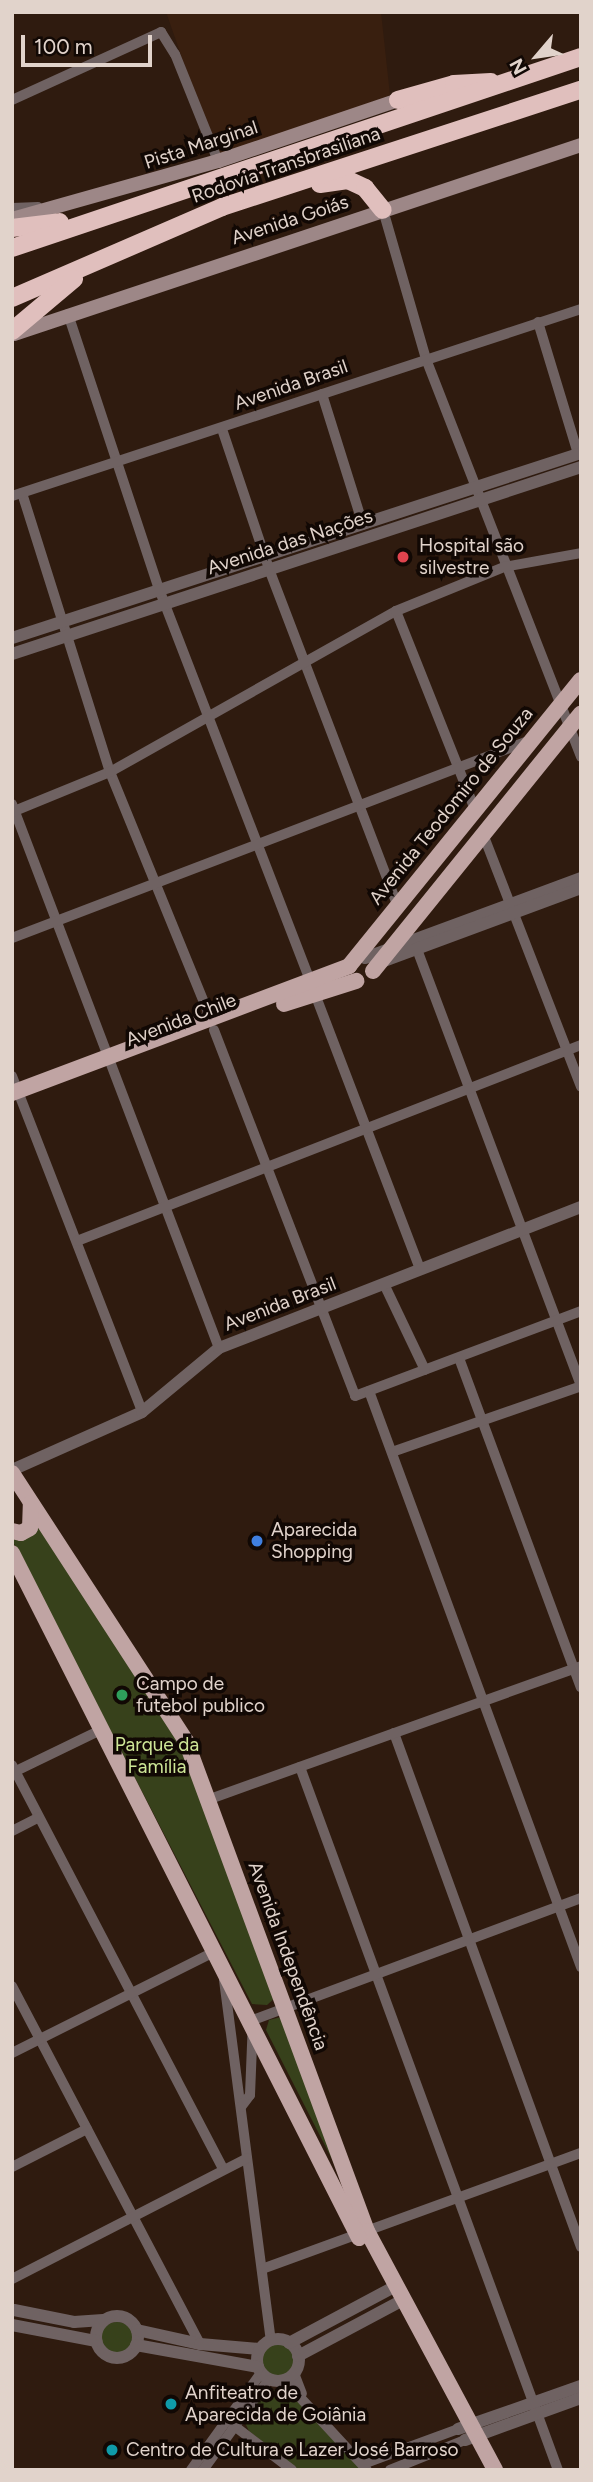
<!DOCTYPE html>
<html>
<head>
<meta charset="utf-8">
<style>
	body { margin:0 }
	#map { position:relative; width:593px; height:2482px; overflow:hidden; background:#2f1b0f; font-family:Figtree,sans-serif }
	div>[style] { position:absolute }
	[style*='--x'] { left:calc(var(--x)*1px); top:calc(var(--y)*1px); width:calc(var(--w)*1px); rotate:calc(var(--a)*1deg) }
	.built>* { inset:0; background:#391f0f }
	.green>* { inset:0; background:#37411b }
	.round { border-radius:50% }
	.minor>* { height:10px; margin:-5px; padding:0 5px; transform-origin:5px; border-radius:5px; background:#6f6262 }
	.tertiary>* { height:12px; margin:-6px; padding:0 6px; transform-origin:6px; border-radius:6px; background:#6f6262 }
	.tertiary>.ring { margin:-6px; padding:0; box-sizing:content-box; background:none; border:12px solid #6f6262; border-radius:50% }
	.secondary>* { height:14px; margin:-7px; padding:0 7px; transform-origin:7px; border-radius:7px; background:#9d8787 }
	.primary>* { height:16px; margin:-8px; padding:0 8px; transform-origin:8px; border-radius:8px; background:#c0a4a3 }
	.motorway>* { height:18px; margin:-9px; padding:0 9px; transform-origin:9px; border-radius:9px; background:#e0bfbd }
	.dots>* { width:19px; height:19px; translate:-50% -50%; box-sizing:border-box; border:4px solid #110804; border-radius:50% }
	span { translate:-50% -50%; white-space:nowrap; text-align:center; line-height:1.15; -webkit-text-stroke:7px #110804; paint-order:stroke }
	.street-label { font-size:19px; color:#e1d3cb }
	.poi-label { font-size:19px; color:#e1d3cb }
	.left { translate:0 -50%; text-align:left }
	.park-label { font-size:19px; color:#cee697 }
	.frame { position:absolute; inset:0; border:14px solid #e1d3cb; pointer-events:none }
	.north { position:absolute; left:502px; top:21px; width:70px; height:70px; -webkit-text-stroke:5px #110804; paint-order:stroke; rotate:241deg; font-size:19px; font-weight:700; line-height:28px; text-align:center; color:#e1d3cb }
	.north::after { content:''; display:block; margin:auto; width:24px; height:32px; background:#e1d3cb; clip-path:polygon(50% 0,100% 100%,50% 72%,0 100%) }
	.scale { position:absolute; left:21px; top:35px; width:131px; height:32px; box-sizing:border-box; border:4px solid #e1d3cb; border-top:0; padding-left:9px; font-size:21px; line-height:24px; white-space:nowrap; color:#e1d3cb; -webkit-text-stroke:5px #110804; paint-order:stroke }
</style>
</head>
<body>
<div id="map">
	<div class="built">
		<i style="clip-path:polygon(166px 12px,381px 12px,390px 95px,218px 161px)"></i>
	</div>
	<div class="green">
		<i style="clip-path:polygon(38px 1525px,182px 1743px,276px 1997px,267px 2005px,252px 2004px,12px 1540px)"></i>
		<i style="clip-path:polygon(281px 2017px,339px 2173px,266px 2030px,269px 2020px)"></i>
		<i class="round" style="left:100px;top:2322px;width:34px;height:34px"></i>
		<i class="round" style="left:261px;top:2344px;width:34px;height:34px"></i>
		<i style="clip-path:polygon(275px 2390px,294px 2395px,362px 2470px,299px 2470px,249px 2431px,244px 2421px,265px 2391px)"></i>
	</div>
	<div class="minor">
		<i style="--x:12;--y:100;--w:164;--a:-24.5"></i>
		<i style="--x:161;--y:32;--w:26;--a:58"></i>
		<i style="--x:175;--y:54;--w:115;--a:68.1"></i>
		<i style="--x:12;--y:208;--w:26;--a:-2"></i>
		<i style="--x:383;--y:210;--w:155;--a:73.9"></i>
		<i style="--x:426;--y:359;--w:427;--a:68.7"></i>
		<i style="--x:68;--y:314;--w:290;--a:71.7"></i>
		<i style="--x:159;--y:589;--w:422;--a:68.9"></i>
		<i style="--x:538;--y:322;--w:138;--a:73.1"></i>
		<i style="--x:322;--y:394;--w:137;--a:72.6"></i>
		<i style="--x:222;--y:429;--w:148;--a:71.4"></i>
		<i style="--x:269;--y:569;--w:361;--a:69.1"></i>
		<i style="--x:22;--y:493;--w:293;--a:72.5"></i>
		<i style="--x:110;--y:772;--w:268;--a:67.8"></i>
		<i style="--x:12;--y:496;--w:599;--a:-18.19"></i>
		<i style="--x:396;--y:611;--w:214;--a:68.3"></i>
		<i style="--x:12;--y:804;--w:582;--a:69.17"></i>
		<i style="--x:12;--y:812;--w:106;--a:-22.2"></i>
		<i style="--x:110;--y:772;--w:328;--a:-29.4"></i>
		<i style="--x:396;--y:611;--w:117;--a:-22.2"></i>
		<i style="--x:504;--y:567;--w:78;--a:-10.3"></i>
		<i style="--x:483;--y:834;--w:271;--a:68.8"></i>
		<i style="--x:12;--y:938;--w:552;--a:-20.9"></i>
		<i style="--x:415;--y:944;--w:472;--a:69.4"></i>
		<i style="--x:315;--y:994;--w:294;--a:69.1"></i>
		<i style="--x:214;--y:1030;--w:392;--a:68.9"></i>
		<i style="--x:355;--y:1396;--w:241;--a:-20.6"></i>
		<i style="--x:12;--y:1076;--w:360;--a:68.8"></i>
		<i style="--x:77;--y:1241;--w:541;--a:-21.25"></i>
		<i style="--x:384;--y:1284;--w:95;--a:64.5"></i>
		<i style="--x:459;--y:1358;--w:351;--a:69.7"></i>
		<i style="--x:369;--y:1391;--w:614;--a:69.79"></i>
		<i style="--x:392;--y:1452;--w:200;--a:-19.2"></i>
		<i style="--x:394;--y:1733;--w:547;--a:70.01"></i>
		<i style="--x:12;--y:1765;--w:456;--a:62.4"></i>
		<i style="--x:300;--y:1767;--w:749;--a:69.85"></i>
		<i style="--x:16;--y:1771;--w:94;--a:-25.8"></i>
		<i style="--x:210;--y:1799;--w:394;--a:-19.7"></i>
		<i style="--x:12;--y:1831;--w:30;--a:-27"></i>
		<i style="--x:224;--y:1980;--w:364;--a:82.6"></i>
		<i style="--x:12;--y:1986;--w:404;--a:62.3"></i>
		<i style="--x:12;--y:2053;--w:228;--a:-26.6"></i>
		<i style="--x:241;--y:2107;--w:15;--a:-53"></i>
		<i style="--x:250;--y:2095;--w:75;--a:-87.7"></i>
		<i style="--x:253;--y:2020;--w:350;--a:-20.4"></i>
		<i style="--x:12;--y:2167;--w:84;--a:-26.9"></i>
		<i style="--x:262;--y:2269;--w:339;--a:-20"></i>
		<i style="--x:12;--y:2279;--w:264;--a:-27.2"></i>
		<i style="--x:294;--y:2373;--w:22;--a:69"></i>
		<i style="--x:284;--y:2380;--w:122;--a:47.3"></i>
		<i style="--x:233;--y:2425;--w:74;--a:37.3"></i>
		<i style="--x:363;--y:2464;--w:101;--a:-20.2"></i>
		<i style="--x:191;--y:2470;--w:120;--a:-54.2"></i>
		<i style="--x:203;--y:2470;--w:112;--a:-54"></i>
		<i style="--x:390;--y:2470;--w:81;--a:-21.8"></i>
	</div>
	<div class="tertiary">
		<i style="--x:12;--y:638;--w:598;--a:-18.01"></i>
		<i style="--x:12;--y:654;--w:599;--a:-18.19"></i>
		<i style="--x:365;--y:958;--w:230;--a:-20.3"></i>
		<i style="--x:381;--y:962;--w:213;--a:-20.3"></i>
		<i style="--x:12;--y:1470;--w:142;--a:-24"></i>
		<i style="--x:142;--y:1412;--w:100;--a:-39.7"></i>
		<i style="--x:219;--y:1348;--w:388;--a:-21.3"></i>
		<i style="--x:14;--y:2310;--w:61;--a:11.3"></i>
		<i style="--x:74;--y:2322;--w:29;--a:-4"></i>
		<i class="ring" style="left:96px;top:2316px;width:30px;height:30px"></i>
		<i style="--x:12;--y:2325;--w:86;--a:10.8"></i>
		<i style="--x:137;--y:2330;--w:65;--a:12.5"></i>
		<i style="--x:200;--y:2344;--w:60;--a:4.8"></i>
		<i class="ring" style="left:257px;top:2339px;width:30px;height:30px"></i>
		<i style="--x:289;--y:2343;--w:119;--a:-28.1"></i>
		<i style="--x:136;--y:2345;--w:124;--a:10.2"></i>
		<i style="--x:298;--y:2356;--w:117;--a:-28.1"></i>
		<i style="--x:458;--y:2429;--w:130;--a:-19.3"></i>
		<i style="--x:465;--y:2440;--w:123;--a:-19.9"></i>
	</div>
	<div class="secondary">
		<i style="--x:12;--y:219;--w:214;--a:-15.7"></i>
		<i style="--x:218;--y:161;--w:190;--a:-18.7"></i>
		<i style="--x:14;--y:334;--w:598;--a:-18.43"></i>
	</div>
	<div class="primary">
		<i style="--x:373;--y:971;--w:331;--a:-51.1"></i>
		<i style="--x:284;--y:1004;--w:76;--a:-17.7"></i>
		<i style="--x:12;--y:1093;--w:360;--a:-20.6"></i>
		<i style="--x:349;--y:966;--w:368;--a:-51"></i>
		<i style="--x:12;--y:1473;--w:320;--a:57"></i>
		<i style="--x:186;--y:1741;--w:522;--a:69.73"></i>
		<i style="--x:367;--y:2231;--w:271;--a:61.8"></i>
		<i style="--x:12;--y:1531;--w:9;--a:13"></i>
		<i style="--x:21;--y:1533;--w:10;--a:-29"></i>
		<i style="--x:30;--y:1528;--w:25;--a:-88"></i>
		<i style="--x:12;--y:1553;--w:768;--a:63.13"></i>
	</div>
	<div class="motorway">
		<i style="--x:398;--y:100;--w:58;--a:-15.9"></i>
		<i style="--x:454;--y:84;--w:37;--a:-3"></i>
		<i style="--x:320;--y:184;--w:28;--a:-8"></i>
		<i style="--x:348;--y:180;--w:19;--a:25"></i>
		<i style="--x:365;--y:188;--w:28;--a:51"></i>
		<i style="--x:12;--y:228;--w:48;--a:-7.1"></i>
		<i style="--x:12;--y:248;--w:600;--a:-18.56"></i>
		<i style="--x:12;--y:298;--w:229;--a:-23.4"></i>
		<i style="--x:222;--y:207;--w:378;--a:-18.1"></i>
		<i style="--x:12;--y:331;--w:81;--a:-40"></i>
	</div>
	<div class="dots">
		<i style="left:403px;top:557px;background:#e0444e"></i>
		<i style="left:257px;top:1541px;background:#3f7fe0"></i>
		<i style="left:122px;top:1695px;background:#2e9e5b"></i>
		<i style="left:171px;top:2404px;background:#0f9aa8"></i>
		<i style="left:112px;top:2450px;background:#0f9aa8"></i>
	</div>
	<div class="street-label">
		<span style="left:201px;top:145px;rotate:-18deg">Pista Marginal</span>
		<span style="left:286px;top:165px;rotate:-19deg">Rodovia Transbrasiliana</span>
		<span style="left:290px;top:220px;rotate:-18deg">Avenida Goiás</span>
		<span style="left:291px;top:385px;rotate:-19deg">Avenida Brasil</span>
		<span style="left:290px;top:542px;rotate:-18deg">Avenida das Nações</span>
		<span style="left:451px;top:806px;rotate:-51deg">Avenida Teodomiro de Souza</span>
		<span style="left:181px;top:1020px;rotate:-21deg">Avenida Chile</span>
		<span style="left:280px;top:1304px;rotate:-21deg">Avenida Brasil</span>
		<span style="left:288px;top:1956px;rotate:70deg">Avenida Independência</span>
	</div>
	<div class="poi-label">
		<span class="left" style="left:419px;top:557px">Hospital são<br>silvestre</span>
		<span class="left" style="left:271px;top:1541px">Aparecida<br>Shopping</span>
		<span class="left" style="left:136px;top:1695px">Campo de<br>futebol publico</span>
		<span class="left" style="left:185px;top:2404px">Anfiteatro de<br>Aparecida de Goiânia</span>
		<span class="left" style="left:126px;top:2450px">Centro de Cultura e Lazer José Barroso</span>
	</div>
	<div class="park-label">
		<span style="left:157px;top:1756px">Parque da<br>Família</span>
	</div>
	<div class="frame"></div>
	<div class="north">N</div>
	<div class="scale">100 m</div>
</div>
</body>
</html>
